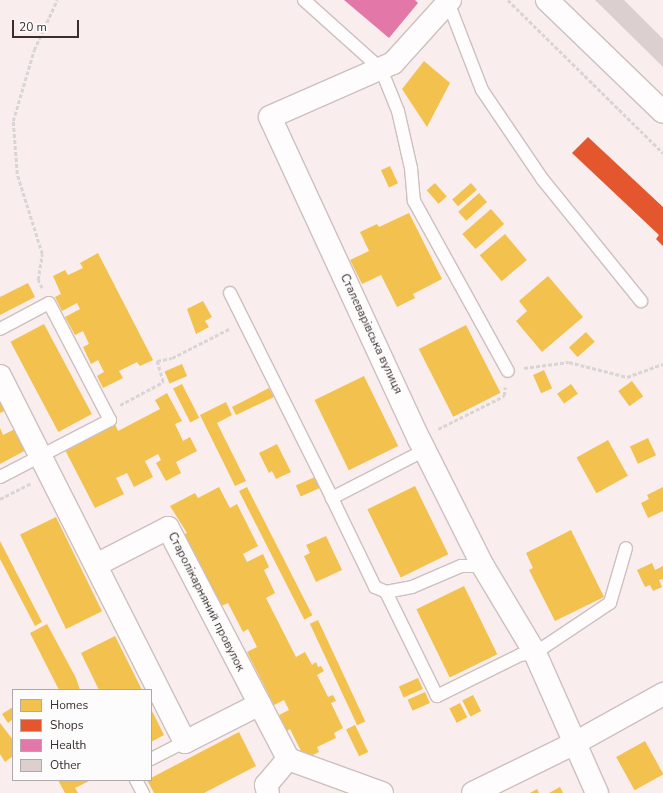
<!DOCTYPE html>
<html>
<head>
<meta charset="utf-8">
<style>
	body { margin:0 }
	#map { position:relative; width:663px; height:793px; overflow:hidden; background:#f9eeed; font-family:"Nunito Sans",sans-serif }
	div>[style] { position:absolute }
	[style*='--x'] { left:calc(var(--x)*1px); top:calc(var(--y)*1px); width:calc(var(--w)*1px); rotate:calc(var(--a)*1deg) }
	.homes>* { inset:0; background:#f2c14e; transform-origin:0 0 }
	.shops>* { inset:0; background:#e4572e }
	.health>* { inset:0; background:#e377a8 }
	.building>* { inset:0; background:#dbd0cf }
	.path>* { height:2.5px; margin-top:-1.25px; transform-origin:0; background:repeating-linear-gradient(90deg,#dad5d5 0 4px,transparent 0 6px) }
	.roads { filter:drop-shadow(1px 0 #ccc0bf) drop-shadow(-1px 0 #ccc0bf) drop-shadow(0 1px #ccc0bf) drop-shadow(0 -1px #ccc0bf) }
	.lane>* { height:12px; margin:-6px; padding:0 6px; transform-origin:6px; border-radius:6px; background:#fefcfc }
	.street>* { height:22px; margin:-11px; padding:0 11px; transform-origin:11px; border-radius:11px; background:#fefcfc }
	.secondary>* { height:22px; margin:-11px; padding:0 11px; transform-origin:11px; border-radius:11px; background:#fefcfc }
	span { translate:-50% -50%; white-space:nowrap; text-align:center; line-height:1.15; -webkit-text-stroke:4px #fcfcfc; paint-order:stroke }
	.street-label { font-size:12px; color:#3b2e2d }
	.legend { position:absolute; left:12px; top:689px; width:140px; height:92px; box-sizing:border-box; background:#fcfcfc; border:1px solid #afaaa9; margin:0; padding:5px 7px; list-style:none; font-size:12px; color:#3b2e2d }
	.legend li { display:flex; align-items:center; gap:8px; height:20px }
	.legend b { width:20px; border:1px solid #afaaa9 }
	.scale { position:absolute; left:12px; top:20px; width:67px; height:18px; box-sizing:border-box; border:2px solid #3b2e2d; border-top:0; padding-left:5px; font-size:12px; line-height:14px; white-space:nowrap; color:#3b2e2d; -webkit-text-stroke:3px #fcfcfc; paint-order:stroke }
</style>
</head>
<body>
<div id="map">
	<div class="homes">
		<i style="clip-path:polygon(424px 61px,450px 83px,427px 127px,402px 89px)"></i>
		<i style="left:390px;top:166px;width:19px;height:10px;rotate:65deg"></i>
		<i style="left:435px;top:183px;width:18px;height:11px;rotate:49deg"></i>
		<i style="left:471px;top:183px;width:9px;height:25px;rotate:49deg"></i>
		<i style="left:479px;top:193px;width:12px;height:28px;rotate:48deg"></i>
		<i style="left:491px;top:209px;width:20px;height:38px;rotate:49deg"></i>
		<i style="clip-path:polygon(409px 213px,442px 279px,413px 294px,415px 298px,397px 307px,381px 275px,362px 284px,350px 260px,369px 251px,360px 232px,377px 224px,379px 227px)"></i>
		<i style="left:505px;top:234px;width:34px;height:33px;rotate:50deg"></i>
		<i style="clip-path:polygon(98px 253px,153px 360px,140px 366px,137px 362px,119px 371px,123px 378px,103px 388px,97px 376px,104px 372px,98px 360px,91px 364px,83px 347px,89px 344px,83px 331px,75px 335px,65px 317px,80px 309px,77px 303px,62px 311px,55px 297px,61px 294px,53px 276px,65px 270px,68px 275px,83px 268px,80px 263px)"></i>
		<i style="clip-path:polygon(548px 276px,583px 317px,542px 352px,516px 321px,527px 311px,519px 301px)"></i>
		<i style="clip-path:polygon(28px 283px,35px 297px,0 315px,0 297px)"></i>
		<i style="clip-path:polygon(203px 301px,212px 317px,205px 321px,209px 327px,196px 334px,187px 309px)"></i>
		<i style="left:44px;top:324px;width:102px;height:38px;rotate:62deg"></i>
		<i style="left:466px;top:325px;width:76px;height:53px;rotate:63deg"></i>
		<i style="left:586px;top:332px;width:13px;height:23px;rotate:48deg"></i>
		<i style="left:182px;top:364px;width:13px;height:19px;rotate:67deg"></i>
		<i style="left:544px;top:370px;width:20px;height:12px;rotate:66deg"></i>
		<i style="left:364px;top:376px;width:78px;height:55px;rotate:64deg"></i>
		<i style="left:632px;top:381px;width:19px;height:17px;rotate:54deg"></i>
		<i style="left:182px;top:384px;width:38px;height:10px;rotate:63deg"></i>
		<i style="left:571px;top:384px;width:12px;height:17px;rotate:55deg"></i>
		<i style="clip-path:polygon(269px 388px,274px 397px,236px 415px,232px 407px)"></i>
		<i style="clip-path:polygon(167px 393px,182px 421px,175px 424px,183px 441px,190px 437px,197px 451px,176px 462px,181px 473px,166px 481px,156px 463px,161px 460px,158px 454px,145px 461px,153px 477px,134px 487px,127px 473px,116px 478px,124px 494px,95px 508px,65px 450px,115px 424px,118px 431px,160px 409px,155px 400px)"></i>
		<i style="clip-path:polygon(0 395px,8px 409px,0 413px)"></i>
		<i style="clip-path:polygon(226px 402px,232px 415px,217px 423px,246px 481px,235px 486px,200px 415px)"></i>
		<i style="clip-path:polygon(0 428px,3px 435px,17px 428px,28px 449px,0 464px)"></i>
		<i style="left:648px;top:438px;width:19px;height:20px;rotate:65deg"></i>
		<i style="left:608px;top:440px;width:41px;height:36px;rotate:61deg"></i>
		<i style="clip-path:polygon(277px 444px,291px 472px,276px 479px,272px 471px,269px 473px,259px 453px)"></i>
		<i style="left:315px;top:477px;width:12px;height:21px;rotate:66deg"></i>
		<i style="left:415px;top:486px;width:76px;height:53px;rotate:64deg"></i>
		<i style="clip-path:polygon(219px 487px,230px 508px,237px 504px,258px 546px,243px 554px,247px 562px,263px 554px,269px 567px,264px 570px,275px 593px,266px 598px,296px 657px,305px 652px,312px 665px,316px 662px,318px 667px,321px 666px,324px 671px,317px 675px,328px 697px,333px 695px,336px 701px,331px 703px,343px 728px,334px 733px,336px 738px,317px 747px,319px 752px,311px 756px,301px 751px,290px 729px,287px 731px,279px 715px,289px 710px,284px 700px,274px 705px,247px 652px,257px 647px,248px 629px,243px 632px,228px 603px,219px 607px,183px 535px,187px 533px,170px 506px,195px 493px,198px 498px)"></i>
		<i style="left:247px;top:487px;width:144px;height:9px;rotate:63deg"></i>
		<i style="clip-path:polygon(663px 487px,663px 511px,648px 518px,641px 503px,649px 499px,647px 495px)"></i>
		<i style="left:56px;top:517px;width:105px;height:40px;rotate:64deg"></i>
		<i style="clip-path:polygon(571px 530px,604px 597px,555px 621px,529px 570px,533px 568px,526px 553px)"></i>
		<i style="clip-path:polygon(326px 536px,342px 570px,316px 582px,304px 556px,310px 553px,306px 545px)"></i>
		<i style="clip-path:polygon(0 541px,42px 622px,35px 626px,0 559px)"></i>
		<i style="clip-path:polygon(652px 563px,655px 570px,663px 566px,663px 579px,659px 580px,662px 587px,653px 591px,650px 585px,645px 587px,637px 570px)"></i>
		<i style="left:464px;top:586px;width:76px;height:53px;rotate:64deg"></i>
		<i style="left:318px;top:620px;width:112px;height:9px;rotate:65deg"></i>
		<i style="clip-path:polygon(47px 624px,76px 678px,80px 690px,59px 690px,30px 633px)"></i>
		<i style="clip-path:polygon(115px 636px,142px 690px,99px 690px,81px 653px)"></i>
		<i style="left:418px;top:678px;width:12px;height:21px;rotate:66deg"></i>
		<i style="left:425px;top:692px;width:12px;height:19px;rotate:66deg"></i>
		<i style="left:473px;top:695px;width:18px;height:12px;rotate:63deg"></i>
		<i style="left:460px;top:703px;width:16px;height:12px;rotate:63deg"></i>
		<i style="clip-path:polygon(13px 707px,13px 719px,8px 723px,2px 714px)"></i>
		<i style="clip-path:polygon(151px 709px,164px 735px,151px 742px)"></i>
		<i style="clip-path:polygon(0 723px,13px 740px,13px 756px,5px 762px,0 754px)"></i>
		<i style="left:355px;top:725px;width:30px;height:10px;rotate:64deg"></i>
		<i style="clip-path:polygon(239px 732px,256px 766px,204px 793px,154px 793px,147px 780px)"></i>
		<i style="left:645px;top:741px;width:38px;height:33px;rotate:61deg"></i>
		<i style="clip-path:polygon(58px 780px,91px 780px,75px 788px,78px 793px,65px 793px)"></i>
		<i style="clip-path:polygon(560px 787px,563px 793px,549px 793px)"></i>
		<i style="clip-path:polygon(537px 789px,539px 793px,530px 793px)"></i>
	</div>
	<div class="shops">
		<i style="clip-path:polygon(588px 137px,663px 207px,663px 246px,656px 239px,659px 235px,572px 153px)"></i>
	</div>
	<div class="health">
		<i style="clip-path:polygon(344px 0,415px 0,418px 3px,389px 38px)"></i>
	</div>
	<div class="building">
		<i style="clip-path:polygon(595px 0,624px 0,663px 39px,663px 67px)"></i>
	</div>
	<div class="path">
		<i style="--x:508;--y:0;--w:218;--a:44.6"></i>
		<i style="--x:42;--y:288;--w:9;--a:-117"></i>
		<i style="--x:38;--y:280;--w:26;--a:-81"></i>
		<i style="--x:42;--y:254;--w:84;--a:-107.4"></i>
		<i style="--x:17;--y:174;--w:53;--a:-94.3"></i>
		<i style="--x:13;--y:121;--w:74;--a:-73.5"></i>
		<i style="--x:34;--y:50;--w:55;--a:-65.3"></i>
		<i style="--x:524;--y:368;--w:45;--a:-7.6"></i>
		<i style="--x:569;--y:362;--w:60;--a:14.5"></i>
		<i style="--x:627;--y:377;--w:38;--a:-20"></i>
		<i style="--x:120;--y:405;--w:49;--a:-28.1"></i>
		<i style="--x:163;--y:382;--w:22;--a:-106"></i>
		<i style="--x:157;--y:361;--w:15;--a:-11"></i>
		<i style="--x:172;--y:358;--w:64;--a:-27"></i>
		<i style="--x:438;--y:429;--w:74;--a:-26.6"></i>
		<i style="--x:504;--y:396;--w:9;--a:-84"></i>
		<i style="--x:0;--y:499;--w:34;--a:-27"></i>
	</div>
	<div class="roads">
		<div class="lane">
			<i style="--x:304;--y:0;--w:103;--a:41.9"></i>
			<i style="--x:381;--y:69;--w:45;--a:68"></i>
			<i style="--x:398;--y:111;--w:58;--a:77.2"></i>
			<i style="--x:411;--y:168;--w:33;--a:85"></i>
			<i style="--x:414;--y:201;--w:194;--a:61.1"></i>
			<i style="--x:448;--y:2;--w:94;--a:68.9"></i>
			<i style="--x:482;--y:90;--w:109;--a:55.9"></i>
			<i style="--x:543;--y:180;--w:156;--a:51"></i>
			<i style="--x:230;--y:293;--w:229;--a:63.5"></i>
			<i style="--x:0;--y:329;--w:55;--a:-28"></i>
			<i style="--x:49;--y:303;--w:132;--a:62.5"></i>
			<i style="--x:110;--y:420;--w:124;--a:152.6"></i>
			<i style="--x:425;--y:450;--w:105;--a:152.7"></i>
			<i style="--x:332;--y:498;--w:99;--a:64.2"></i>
			<i style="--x:375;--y:587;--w:12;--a:24"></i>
			<i style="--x:386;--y:592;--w:116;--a:63.9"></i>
			<i style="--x:437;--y:696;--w:93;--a:-26.3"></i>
			<i style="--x:520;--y:655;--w:15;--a:-8"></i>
			<i style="--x:535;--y:653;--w:90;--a:-33.7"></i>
			<i style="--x:610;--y:603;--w:57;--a:-73.8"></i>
			<i style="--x:386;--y:592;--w:26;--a:-11"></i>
			<i style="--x:412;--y:587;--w:53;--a:-23.2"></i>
			<i style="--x:461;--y:566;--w:22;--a:0"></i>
			<i style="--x:151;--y:759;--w:38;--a:-27"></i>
			<i style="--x:136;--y:780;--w:15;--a:62"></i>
		</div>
		<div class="street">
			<i style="--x:450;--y:0;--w:85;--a:132.1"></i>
			<i style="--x:393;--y:63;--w:134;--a:156.3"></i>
			<i style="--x:270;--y:117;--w:355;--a:65.2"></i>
			<i style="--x:419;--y:439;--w:142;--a:63.3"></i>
			<i style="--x:483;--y:566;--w:101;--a:59.1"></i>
			<i style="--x:535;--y:653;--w:153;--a:66.1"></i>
			<i style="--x:0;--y:376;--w:410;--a:63.2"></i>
			<i style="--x:185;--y:742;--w:84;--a:-26.9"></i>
			<i style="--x:96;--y:565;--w:81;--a:-27.2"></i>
			<i style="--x:168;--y:528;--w:260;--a:62.5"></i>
			<i style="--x:288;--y:759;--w:34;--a:130"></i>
			<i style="--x:266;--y:785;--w:8;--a:76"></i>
			<i style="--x:288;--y:759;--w:100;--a:19.9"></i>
			<i style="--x:473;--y:793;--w:114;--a:-26.1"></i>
			<i style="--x:575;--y:743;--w:101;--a:-29.1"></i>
		</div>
		<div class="secondary">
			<i style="--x:547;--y:0;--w:161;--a:44"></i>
		</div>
	</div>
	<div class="street-label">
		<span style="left:371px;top:334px;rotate:65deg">Сталеварівська вулиця</span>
		<span style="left:206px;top:602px;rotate:63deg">Старолікарняний провулок</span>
	</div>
	<ul class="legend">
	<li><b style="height:11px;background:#f2c14e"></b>Homes</li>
	<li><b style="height:11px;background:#e4572e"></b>Shops</li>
	<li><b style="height:11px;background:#e377a8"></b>Health</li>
	<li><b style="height:11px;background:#dbd0cf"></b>Other</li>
	</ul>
	<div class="scale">20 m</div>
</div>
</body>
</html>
